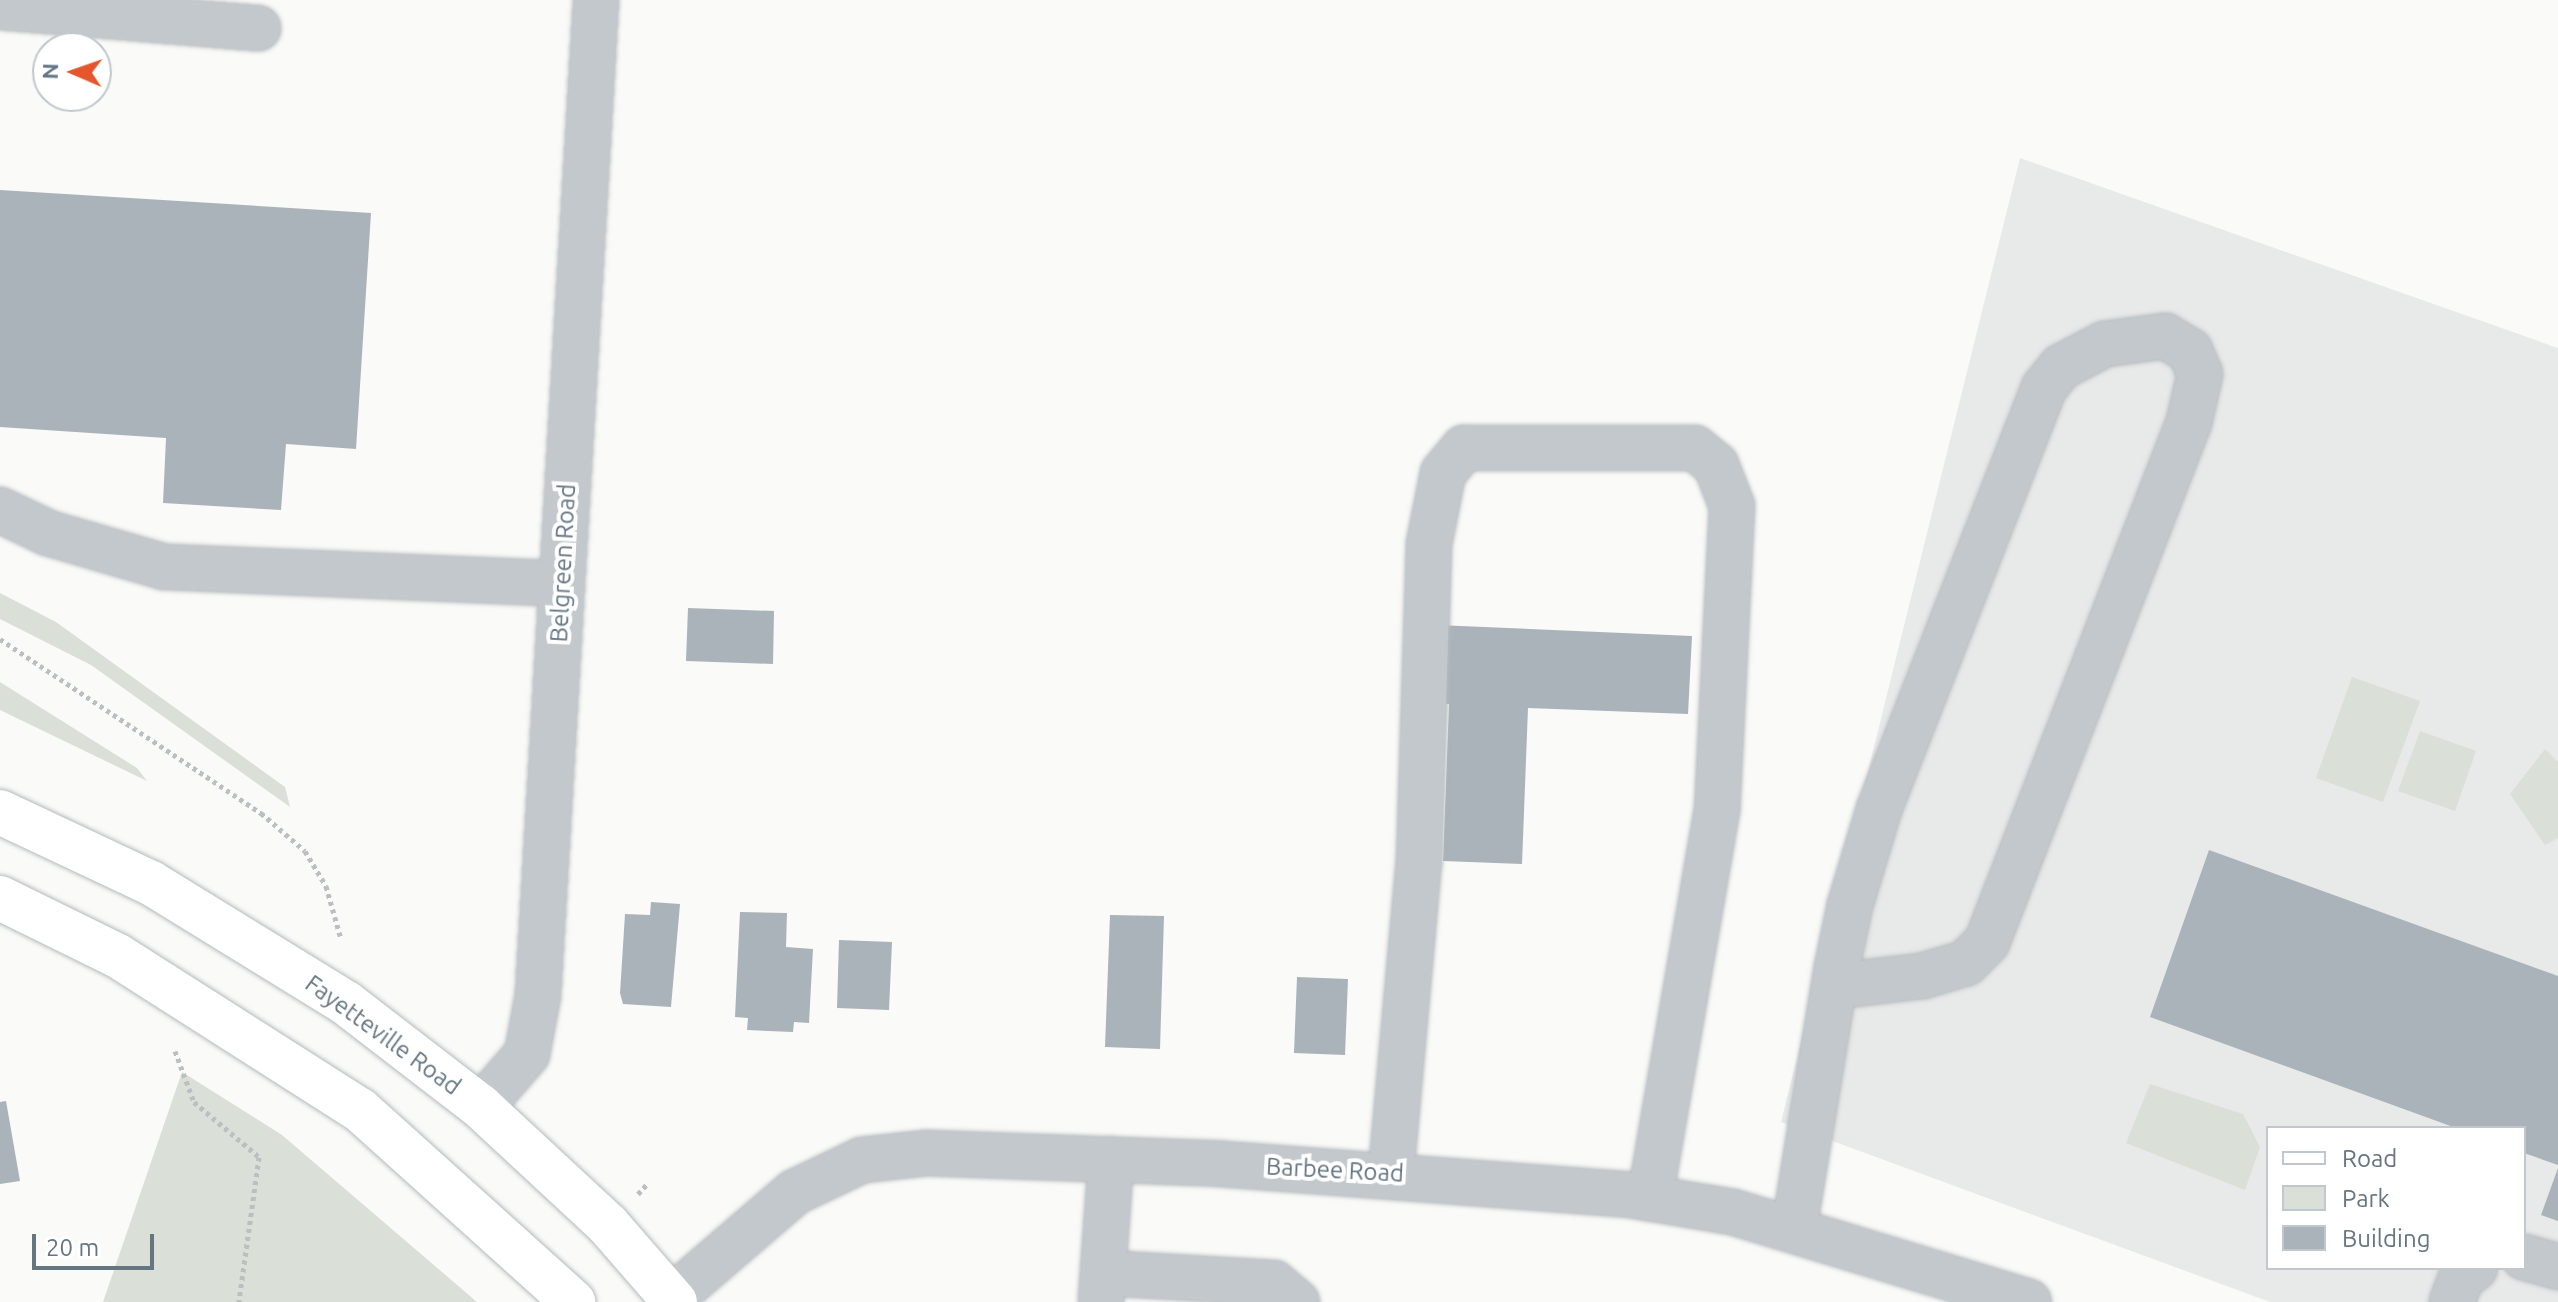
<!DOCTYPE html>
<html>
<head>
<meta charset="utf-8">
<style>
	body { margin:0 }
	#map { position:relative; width:2558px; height:1302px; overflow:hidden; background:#fafaf8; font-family:Ubuntu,sans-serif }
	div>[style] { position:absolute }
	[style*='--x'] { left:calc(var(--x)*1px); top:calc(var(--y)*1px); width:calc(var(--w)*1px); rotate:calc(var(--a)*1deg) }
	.built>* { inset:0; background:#e8e9e9 }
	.green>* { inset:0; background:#dadfd7 }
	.building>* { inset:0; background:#aab3b9 }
	.path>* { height:5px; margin-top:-2.5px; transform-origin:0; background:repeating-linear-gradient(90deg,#bbbfc2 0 4px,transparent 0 8px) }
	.roads { filter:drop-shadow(0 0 2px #b5babe) drop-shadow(0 0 2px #b5babe) }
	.minor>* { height:44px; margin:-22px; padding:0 22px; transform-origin:22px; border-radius:22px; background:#c3c8cc }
	.major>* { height:44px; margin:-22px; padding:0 22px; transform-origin:22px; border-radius:22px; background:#fff }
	span { translate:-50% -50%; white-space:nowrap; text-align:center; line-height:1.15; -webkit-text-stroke:8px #fff; paint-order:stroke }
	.street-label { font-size:24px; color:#657683 }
	.legend { position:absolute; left:2266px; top:1126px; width:260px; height:144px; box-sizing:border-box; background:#fff; border:2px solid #c1c8cd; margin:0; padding:10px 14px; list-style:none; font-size:24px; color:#657683 }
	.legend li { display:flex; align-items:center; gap:16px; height:40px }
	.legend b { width:40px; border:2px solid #c1c8cd }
	.north { position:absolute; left:32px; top:32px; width:80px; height:80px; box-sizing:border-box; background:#fff; border:2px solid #c1c8cd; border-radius:50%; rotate:272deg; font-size:22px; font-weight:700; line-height:32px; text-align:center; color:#657683 }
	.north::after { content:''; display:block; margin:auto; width:28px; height:36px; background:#e4572e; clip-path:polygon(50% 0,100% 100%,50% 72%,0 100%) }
	.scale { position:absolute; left:32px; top:1234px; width:122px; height:36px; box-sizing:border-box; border:4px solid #657683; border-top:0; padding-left:10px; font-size:24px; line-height:28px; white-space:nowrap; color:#657683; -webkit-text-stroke:6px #fff; paint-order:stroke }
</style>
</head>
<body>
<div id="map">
	<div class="built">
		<div style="clip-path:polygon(evenodd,2020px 158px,2558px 348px,2558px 1302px,2270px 1302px,1781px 1122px,2020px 158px,2268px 1128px,2524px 1128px,2524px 1268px,2268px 1268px,2268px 1128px)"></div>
	</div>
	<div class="green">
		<div style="clip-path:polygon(0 593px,56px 622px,285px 787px,290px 807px,91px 665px,0 619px)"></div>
		<div style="clip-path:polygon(2352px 677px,2420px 701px,2383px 802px,2316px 778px)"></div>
		<div style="clip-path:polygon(0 682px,137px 768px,147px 781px,0 710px)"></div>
		<div style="clip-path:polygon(2420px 731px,2476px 751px,2455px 811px,2398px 791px)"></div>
		<div style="clip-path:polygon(2545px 749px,2558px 762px,2558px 838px,2545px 845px,2510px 794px)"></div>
		<div style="clip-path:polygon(182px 1072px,282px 1135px,477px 1302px,103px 1302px)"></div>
		<div style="clip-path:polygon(2150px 1084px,2243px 1114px,2260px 1147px,2245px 1190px,2126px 1143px)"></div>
	</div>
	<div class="building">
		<div style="clip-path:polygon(0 190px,371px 213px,356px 449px,286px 444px,281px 510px,163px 503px,166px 438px,0 427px)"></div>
		<div style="clip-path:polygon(688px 608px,774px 611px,773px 664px,686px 661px)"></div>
		<div style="clip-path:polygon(1437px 625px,1692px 636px,1688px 714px,1528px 708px,1522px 864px,1443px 861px,1449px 704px,1434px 703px)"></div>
		<div style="clip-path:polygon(2209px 850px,2558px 976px,2558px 1165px,2524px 1153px,2524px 1128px,2456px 1128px,2150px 1017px)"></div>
		<div style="clip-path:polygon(651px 902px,680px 904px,671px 1007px,623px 1004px,620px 993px,625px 914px,650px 915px)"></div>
		<div style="clip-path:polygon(740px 912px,787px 913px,786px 947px,813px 949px,809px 1023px,794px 1022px,793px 1032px,747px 1030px,748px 1018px,735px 1017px)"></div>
		<div style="clip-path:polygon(1110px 915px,1164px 916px,1160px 1049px,1105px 1047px)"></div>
		<div style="clip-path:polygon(839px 940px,892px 942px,889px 1010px,837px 1008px)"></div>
		<div style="clip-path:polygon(1297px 977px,1348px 979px,1345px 1055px,1294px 1053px)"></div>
		<div style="clip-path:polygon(6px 1101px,20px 1181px,0 1184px,0 1102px)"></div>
		<div style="clip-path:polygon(2558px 1168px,2558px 1221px,2541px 1215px)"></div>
	</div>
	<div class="path">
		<div style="--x:0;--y:639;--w:314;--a:33.7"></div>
		<div style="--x:261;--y:813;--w:58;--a:40.8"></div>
		<div style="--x:305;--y:851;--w:41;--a:59"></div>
		<div style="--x:326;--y:886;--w:55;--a:74.2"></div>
		<div style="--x:175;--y:1051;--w:54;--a:69.6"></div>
		<div style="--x:194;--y:1102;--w:85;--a:40.2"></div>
		<div style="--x:259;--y:1157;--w:146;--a:97.9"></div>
		<div style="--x:638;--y:1194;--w:15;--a:-48"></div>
	</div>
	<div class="roads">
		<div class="minor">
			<div style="--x:0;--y:7;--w:259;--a:4.7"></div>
			<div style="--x:0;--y:510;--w:53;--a:25.6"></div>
			<div style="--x:48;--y:533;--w:121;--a:16.3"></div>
			<div style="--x:164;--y:567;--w:398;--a:2.4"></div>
			<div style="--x:481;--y:1107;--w:70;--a:-49"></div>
			<div style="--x:527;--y:1054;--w:60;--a:-79.4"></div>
			<div style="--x:538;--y:995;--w:997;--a:-86.66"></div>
			<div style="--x:1391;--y:1174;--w:312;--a:-84.9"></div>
			<div style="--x:1419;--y:863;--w:319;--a:-88.2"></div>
			<div style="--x:1429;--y:544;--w:72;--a:-78.8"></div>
			<div style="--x:1443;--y:473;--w:33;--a:-50"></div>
			<div style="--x:1464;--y:448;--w:231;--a:0"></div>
			<div style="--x:1695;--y:448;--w:27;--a:39"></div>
			<div style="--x:1716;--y:465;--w:44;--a:68.7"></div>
			<div style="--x:1732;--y:506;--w:304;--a:92.8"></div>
			<div style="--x:1717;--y:810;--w:394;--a:99.8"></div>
			<div style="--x:1794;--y:1229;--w:266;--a:-80.7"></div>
			<div style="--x:1837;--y:967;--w:63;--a:-78.2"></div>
			<div style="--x:1850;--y:905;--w:100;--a:-73.2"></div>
			<div style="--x:1879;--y:809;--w:452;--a:-68.6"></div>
			<div style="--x:2044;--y:388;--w:27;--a:-51"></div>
			<div style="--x:2061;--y:367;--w:50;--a:-27.6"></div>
			<div style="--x:2105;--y:344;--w:61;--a:-7.6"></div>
			<div style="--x:2165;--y:336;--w:29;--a:31"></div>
			<div style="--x:2190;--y:351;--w:25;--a:67"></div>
			<div style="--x:2200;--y:374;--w:49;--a:102.9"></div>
			<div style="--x:2189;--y:422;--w:558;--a:111.23"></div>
			<div style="--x:1987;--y:942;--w:30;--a:135"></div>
			<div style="--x:1966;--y:963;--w:46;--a:163.5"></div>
			<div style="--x:1922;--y:976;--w:88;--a:173.4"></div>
			<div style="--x:2524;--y:1257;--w:35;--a:16"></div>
			<div style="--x:1103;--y:1273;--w:171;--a:3.3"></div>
			<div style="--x:1274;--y:1283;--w:30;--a:40"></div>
			<div style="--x:1101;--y:1300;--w:141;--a:-85.9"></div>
			<div style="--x:667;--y:1302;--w:169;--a:-40.7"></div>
			<div style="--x:795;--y:1192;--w:74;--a:-25.5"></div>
			<div style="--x:862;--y:1160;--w:66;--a:-6.1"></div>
			<div style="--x:928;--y:1153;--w:294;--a:2.1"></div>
			<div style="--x:1222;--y:1164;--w:410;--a:4.3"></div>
			<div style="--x:1631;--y:1195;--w:103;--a:9.5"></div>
			<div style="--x:1733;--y:1212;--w:309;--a:16.9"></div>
			<div style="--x:2452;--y:1302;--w:26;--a:-69"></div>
			<div style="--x:2461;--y:1278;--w:17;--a:-36"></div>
		</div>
		<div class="major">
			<div style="--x:0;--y:812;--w:167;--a:25.2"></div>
			<div style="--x:151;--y:883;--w:229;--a:31.6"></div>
			<div style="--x:346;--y:1003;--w:170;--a:37.6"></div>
			<div style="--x:481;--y:1107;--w:173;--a:42.9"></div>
			<div style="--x:608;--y:1225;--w:102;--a:49"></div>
			<div style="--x:0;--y:898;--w:131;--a:26.2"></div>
			<div style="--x:118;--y:956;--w:287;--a:32.5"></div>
			<div style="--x:360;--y:1110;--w:287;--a:42"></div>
		</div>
	</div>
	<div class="street-label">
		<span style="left:563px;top:563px;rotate:-87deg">Belgreen Road</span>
		<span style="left:383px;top:1035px;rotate:36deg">Fayetteville Road</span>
		<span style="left:1335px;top:1170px;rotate:3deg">Barbee Road</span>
	</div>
	<ul class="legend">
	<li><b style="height:10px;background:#fff"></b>Road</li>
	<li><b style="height:22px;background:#dadfd7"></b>Park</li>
	<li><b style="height:22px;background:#aab3b9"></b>Building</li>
	</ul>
	<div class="north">N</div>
	<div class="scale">20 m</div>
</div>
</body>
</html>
